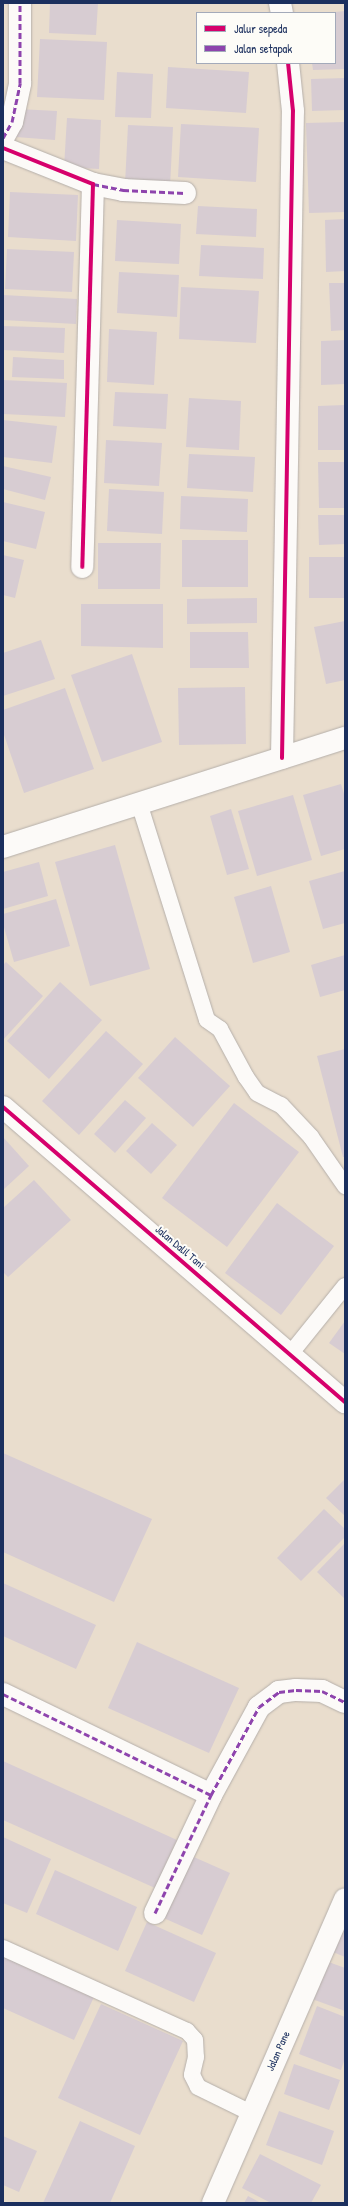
<!DOCTYPE html>
<html>
<head>
<meta charset="utf-8">
<style>
	body { margin:0 }
	#map { position:relative; width:348px; height:2206px; overflow:hidden; background:#e9ddcd; font-family:"Patrick Hand",sans-serif }
	div>[style] { position:absolute }
	[style*='--x'] { left:calc(var(--x)*1px); top:calc(var(--y)*1px); width:calc(var(--w)*1px); rotate:calc(var(--a)*1deg) }
	.building>* { inset:0; background:#d7ccd2 }
	.roads { filter:drop-shadow(0 0 1px #b5afaa) drop-shadow(0 0 1px #b5afaa) }
	.lane>* { height:16px; margin:-8px; padding:0 8px; transform-origin:8px; border-radius:8px; background:#fcfaf8 }
	.street>* { height:22px; margin:-11px; padding:0 11px; transform-origin:11px; border-radius:11px; background:#fcfaf8 }
	.secondary>* { height:22px; margin:-11px; padding:0 11px; transform-origin:11px; border-radius:11px; background:#fcfaf8 }
	.quiet>* { height:3px; margin-top:-1.5px; transform-origin:0; background:repeating-linear-gradient(90deg,#8e44ad 0 6px,transparent 0 9px) }
	.cycleway>* { height:4px; margin:-2px; padding:0 2px; transform-origin:2px; border-radius:2px; background:#d6006c }
	span { translate:-50% -50%; white-space:nowrap; text-align:center; line-height:1.15; -webkit-text-stroke:4px #fdfcf7; paint-order:stroke }
	.street-label { font-size:11px; color:#1b2f5e }
	.frame { position:absolute; inset:0; border:4px solid #1b2f5e; pointer-events:none }
	.legend { position:absolute; left:196px; top:12px; width:140px; height:52px; box-sizing:border-box; background:#fdfcf7; border:1px solid #a3aaba; margin:0; padding:5px 7px; list-style:none; font-size:12px; color:#1b2f5e }
	.legend li { display:flex; align-items:center; gap:8px; height:20px }
	.legend b { width:20px; border:1px solid #a3aaba }
</style>
</head>
<body>
<div id="map">
	<div class="building">
		<div style="clip-path:polygon(50px 3px,98px 3px,96px 35px,49px 33px)"></div>
		<div style="clip-path:polygon(345px 11px,345px 69px,313px 70px,312px 63px,335px 63px,335px 12px)"></div>
		<div style="clip-path:polygon(40px 39px,107px 42px,104px 100px,37px 97px)"></div>
		<div style="clip-path:polygon(168px 67px,249px 72px,246px 113px,166px 108px)"></div>
		<div style="clip-path:polygon(117px 72px,153px 74px,151px 118px,115px 117px)"></div>
		<div style="clip-path:polygon(345px 78px,345px 110px,312px 111px,311px 79px)"></div>
		<div style="clip-path:polygon(18px 109px,57px 111px,55px 140px,16px 137px)"></div>
		<div style="clip-path:polygon(67px 118px,101px 120px,99px 169px,64px 167px)"></div>
		<div style="clip-path:polygon(345px 122px,345px 212px,309px 213px,306px 123px)"></div>
		<div style="clip-path:polygon(181px 124px,259px 128px,256px 182px,178px 177px)"></div>
		<div style="clip-path:polygon(128px 125px,173px 127px,170px 187px,125px 184px)"></div>
		<div style="clip-path:polygon(10px 192px,78px 195px,76px 241px,8px 237px)"></div>
		<div style="clip-path:polygon(198px 206px,257px 209px,256px 237px,196px 234px)"></div>
		<div style="clip-path:polygon(345px 219px,345px 271px,326px 272px,325px 220px)"></div>
		<div style="clip-path:polygon(117px 220px,181px 224px,179px 264px,115px 261px)"></div>
		<div style="clip-path:polygon(201px 245px,264px 248px,263px 279px,199px 276px)"></div>
		<div style="clip-path:polygon(7px 249px,74px 252px,72px 292px,5px 289px)"></div>
		<div style="clip-path:polygon(119px 272px,179px 275px,177px 317px,117px 313px)"></div>
		<div style="clip-path:polygon(329px 283px,345px 283px,345px 330px,331px 331px)"></div>
		<div style="clip-path:polygon(181px 287px,259px 291px,256px 343px,179px 339px)"></div>
		<div style="clip-path:polygon(3px 295px,77px 299px,76px 324px,3px 320px)"></div>
		<div style="clip-path:polygon(3px 326px,65px 328px,64px 353px,3px 350px)"></div>
		<div style="clip-path:polygon(109px 329px,157px 332px,154px 385px,107px 382px)"></div>
		<div style="clip-path:polygon(345px 340px,345px 384px,321px 385px,321px 341px)"></div>
		<div style="clip-path:polygon(13px 357px,64px 360px,64px 379px,12px 377px)"></div>
		<div style="clip-path:polygon(3px 380px,67px 383px,65px 417px,3px 414px)"></div>
		<div style="clip-path:polygon(115px 392px,168px 394px,166px 429px,113px 426px)"></div>
		<div style="clip-path:polygon(189px 398px,241px 401px,239px 450px,186px 447px)"></div>
		<div style="clip-path:polygon(345px 405px,345px 450px,318px 450px,318px 406px)"></div>
		<div style="clip-path:polygon(3px 420px,57px 426px,52px 463px,3px 457px)"></div>
		<div style="clip-path:polygon(106px 440px,162px 443px,159px 486px,104px 483px)"></div>
		<div style="clip-path:polygon(189px 454px,255px 457px,253px 492px,187px 488px)"></div>
		<div style="clip-path:polygon(318px 462px,345px 462px,345px 508px,319px 508px)"></div>
		<div style="clip-path:polygon(3px 466px,51px 477px,45px 500px,3px 489px)"></div>
		<div style="clip-path:polygon(109px 489px,164px 492px,162px 534px,107px 531px)"></div>
		<div style="clip-path:polygon(181px 496px,248px 499px,247px 532px,180px 529px)"></div>
		<div style="clip-path:polygon(3px 502px,45px 512px,36px 549px,3px 541px)"></div>
		<div style="clip-path:polygon(318px 515px,345px 515px,345px 544px,319px 545px)"></div>
		<div style="clip-path:polygon(182px 540px,248px 540px,248px 587px,182px 587px)"></div>
		<div style="clip-path:polygon(98px 543px,161px 543px,160px 589px,98px 589px)"></div>
		<div style="clip-path:polygon(3px 555px,24px 560px,15px 598px,3px 595px)"></div>
		<div style="clip-path:polygon(309px 557px,345px 557px,345px 598px,309px 598px)"></div>
		<div style="clip-path:polygon(257px 598px,257px 623px,187px 624px,187px 599px)"></div>
		<div style="clip-path:polygon(81px 604px,163px 604px,163px 648px,81px 646px)"></div>
		<div style="clip-path:polygon(345px 621px,345px 680px,326px 684px,314px 627px)"></div>
		<div style="clip-path:polygon(190px 632px,248px 632px,249px 668px,190px 668px)"></div>
		<div style="clip-path:polygon(41px 640px,55px 679px,3px 696px,3px 653px)"></div>
		<div style="clip-path:polygon(132px 654px,162px 742px,102px 762px,71px 675px)"></div>
		<div style="clip-path:polygon(245px 687px,246px 744px,179px 745px,178px 688px)"></div>
		<div style="clip-path:polygon(65px 688px,94px 769px,24px 793px,3px 732px,3px 710px)"></div>
		<div style="clip-path:polygon(341px 784px,345px 797px,345px 849px,321px 856px,303px 795px)"></div>
		<div style="clip-path:polygon(293px 795px,312px 860px,257px 876px,238px 811px)"></div>
		<div style="clip-path:polygon(231px 809px,249px 869px,227px 875px,210px 816px)"></div>
		<div style="clip-path:polygon(115px 845px,150px 969px,90px 986px,55px 862px)"></div>
		<div style="clip-path:polygon(39px 862px,48px 896px,3px 909px,3px 872px)"></div>
		<div style="clip-path:polygon(345px 871px,345px 923px,323px 929px,309px 881px)"></div>
		<div style="clip-path:polygon(271px 886px,290px 952px,253px 963px,234px 897px)"></div>
		<div style="clip-path:polygon(56px 899px,70px 946px,14px 962px,3px 924px,3px 914px)"></div>
		<div style="clip-path:polygon(345px 955px,345px 990px,320px 997px,311px 965px)"></div>
		<div style="clip-path:polygon(6px 962px,43px 996px,3px 1040px,3px 965px)"></div>
		<div style="clip-path:polygon(60px 982px,102px 1020px,49px 1079px,7px 1041px)"></div>
		<div style="clip-path:polygon(106px 1031px,143px 1064px,79px 1135px,42px 1101px)"></div>
		<div style="clip-path:polygon(175px 1037px,230px 1086px,193px 1127px,138px 1078px)"></div>
		<div style="clip-path:polygon(345px 1049px,345px 1157px,343px 1157px,317px 1056px)"></div>
		<div style="clip-path:polygon(125px 1100px,146px 1118px,115px 1153px,94px 1134px)"></div>
		<div style="clip-path:polygon(234px 1103px,299px 1152px,227px 1247px,162px 1198px)"></div>
		<div style="clip-path:polygon(152px 1123px,177px 1145px,151px 1174px,126px 1151px)"></div>
		<div style="clip-path:polygon(3px 1137px,29px 1166px,3px 1190px)"></div>
		<div style="clip-path:polygon(34px 1180px,71px 1220px,8px 1277px,3px 1272px,3px 1208px)"></div>
		<div style="clip-path:polygon(277px 1203px,334px 1246px,281px 1315px,225px 1273px)"></div>
		<div style="clip-path:polygon(345px 1321px,345px 1354px,329px 1343px)"></div>
		<div style="clip-path:polygon(3px 1453px,152px 1519px,114px 1602px,3px 1552px)"></div>
		<div style="clip-path:polygon(345px 1479px,345px 1516px,326px 1498px)"></div>
		<div style="clip-path:polygon(324px 1509px,345px 1529px,345px 1537px,301px 1581px,277px 1558px)"></div>
		<div style="clip-path:polygon(345px 1543px,345px 1599px,317px 1572px)"></div>
		<div style="clip-path:polygon(3px 1583px,96px 1625px,76px 1669px,3px 1636px)"></div>
		<div style="clip-path:polygon(137px 1642px,239px 1688px,209px 1753px,108px 1708px)"></div>
		<div style="clip-path:polygon(3px 1761px,177px 1840px,155px 1888px,3px 1820px)"></div>
		<div style="clip-path:polygon(3px 1837px,51px 1859px,27px 1913px,3px 1903px)"></div>
		<div style="clip-path:polygon(187px 1854px,230px 1873px,202px 1935px,159px 1916px)"></div>
		<div style="clip-path:polygon(55px 1870px,137px 1907px,118px 1951px,36px 1914px)"></div>
		<div style="clip-path:polygon(147px 1922px,216px 1953px,194px 2002px,125px 1971px)"></div>
		<div style="clip-path:polygon(345px 1928px,345px 1957px,333px 1952px)"></div>
		<div style="clip-path:polygon(3px 1956px,94px 1997px,74px 2040px,3px 2008px)"></div>
		<div style="clip-path:polygon(326px 1961px,345px 1968px,345px 2011px,312px 1999px)"></div>
		<div style="clip-path:polygon(101px 2004px,183px 2041px,140px 2135px,58px 2098px)"></div>
		<div style="clip-path:polygon(317px 2006px,345px 2017px,345px 2058px,341px 2070px,299px 2054px)"></div>
		<div style="clip-path:polygon(294px 2064px,340px 2080px,329px 2110px,284px 2094px)"></div>
		<div style="clip-path:polygon(279px 2111px,334px 2131px,322px 2165px,266px 2145px)"></div>
		<div style="clip-path:polygon(80px 2121px,135px 2146px,110px 2203px,43px 2203px)"></div>
		<div style="clip-path:polygon(3px 2136px,37px 2151px,19px 2192px,3px 2185px)"></div>
		<div style="clip-path:polygon(260px 2154px,321px 2185px,311px 2203px,271px 2203px,242px 2188px)"></div>
		<div style="clip-path:polygon(248px 2196px,261px 2203px,244px 2203px)"></div>
	</div>
	<div class="roads">
		<div class="lane">
			<div style="--x:139;--y:803;--w:227;--a:72.6"></div>
			<div style="--x:207;--y:1020;--w:16;--a:35"></div>
			<div style="--x:220;--y:1029;--w:55;--a:61.6"></div>
			<div style="--x:246;--y:1077;--w:19;--a:55"></div>
			<div style="--x:257;--y:1093;--w:27;--a:27"></div>
			<div style="--x:281;--y:1105;--w:44;--a:46.8"></div>
			<div style="--x:311;--y:1137;--w:60;--a:55.2"></div>
			<div style="--x:291;--y:1353;--w:86;--a:-51.1"></div>
			<div style="--x:3;--y:1948;--w:202;--a:24.3"></div>
			<div style="--x:187;--y:2031;--w:12;--a:48"></div>
			<div style="--x:195;--y:2040;--w:17;--a:87"></div>
			<div style="--x:196;--y:2057;--w:18;--a:103"></div>
			<div style="--x:192;--y:2075;--w:13;--a:63"></div>
			<div style="--x:198;--y:2087;--w:59;--a:26.1"></div>
		</div>
		<div class="street">
			<div style="--x:280;--y:3;--w:10;--a:79"></div>
			<div style="--x:3;--y:138;--w:18;--a:-61"></div>
			<div style="--x:12;--y:122;--w:40;--a:-78"></div>
			<div style="--x:20;--y:83;--w:80;--a:-90"></div>
			<div style="--x:3;--y:148;--w:97;--a:21.8"></div>
			<div style="--x:93;--y:184;--w:383;--a:91.6"></div>
			<div style="--x:93;--y:184;--w:31;--a:11"></div>
			<div style="--x:123;--y:190;--w:62;--a:2.8"></div>
			<div style="--x:282;--y:758;--w:647;--a:-89.03"></div>
			<div style="--x:293;--y:111;--w:48;--a:-95.9"></div>
			<div style="--x:3;--y:847;--w:359;--a:-17.7"></div>
			<div style="--x:3;--y:1694;--w:231;--a:25.9"></div>
			<div style="--x:155;--y:1913;--w:131;--a:-64.6"></div>
			<div style="--x:211;--y:1795;--w:100;--a:-61.4"></div>
			<div style="--x:259;--y:1707;--w:25;--a:-37"></div>
			<div style="--x:279;--y:1692;--w:17;--a:-7"></div>
			<div style="--x:296;--y:1690;--w:26;--a:2"></div>
			<div style="--x:322;--y:1691;--w:25;--a:26"></div>
		</div>
		<div class="secondary">
			<div style="--x:3;--y:1107;--w:452;--a:40.8"></div>
			<div style="--x:213;--y:2203;--w:331;--a:-66.5"></div>
		</div>
	</div>
	<div class="quiet">
		<div style="--x:3;--y:138;--w:18;--a:-61"></div>
		<div style="--x:12;--y:122;--w:40;--a:-78"></div>
		<div style="--x:20;--y:83;--w:80;--a:-90"></div>
		<div style="--x:93;--y:184;--w:31;--a:11"></div>
		<div style="--x:123;--y:190;--w:62;--a:2.8"></div>
		<div style="--x:3;--y:1694;--w:231;--a:25.9"></div>
		<div style="--x:155;--y:1913;--w:131;--a:-64.6"></div>
		<div style="--x:211;--y:1795;--w:100;--a:-61.4"></div>
		<div style="--x:259;--y:1707;--w:25;--a:-37"></div>
		<div style="--x:279;--y:1692;--w:17;--a:-7"></div>
		<div style="--x:296;--y:1690;--w:26;--a:2"></div>
		<div style="--x:322;--y:1691;--w:25;--a:26"></div>
	</div>
	<div class="cycleway">
		<div style="--x:3;--y:148;--w:97;--a:21.8"></div>
		<div style="--x:93;--y:184;--w:383;--a:91.6"></div>
		<div style="--x:282;--y:758;--w:647;--a:-89.03"></div>
		<div style="--x:293;--y:111;--w:48;--a:-95.9"></div>
		<div style="--x:3;--y:1107;--w:452;--a:40.8"></div>
	</div>
	<div class="street-label">
		<span style="left:180px;top:1247px;rotate:40deg">Jalan Dalil Tani</span>
		<span style="left:278px;top:2051px;rotate:-66deg">Jalan Pane</span>
	</div>
	<div class="frame"></div>
	<ul class="legend">
	<li><b style="height:5px;background:#d6006c"></b>Jalur sepeda</li>
	<li><b style="height:5px;background:#8e44ad"></b>Jalan setapak</li>
	</ul>
</div>
</body>
</html>
